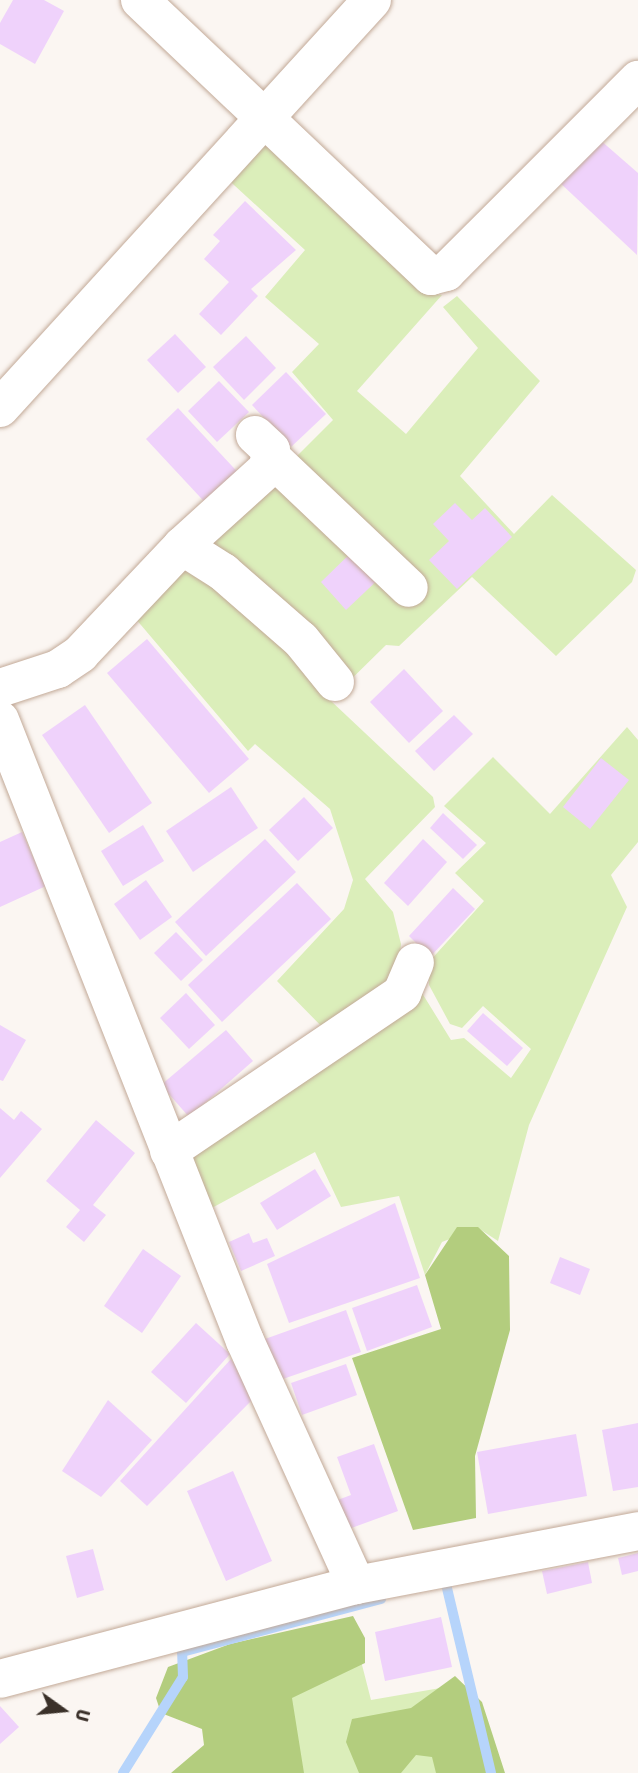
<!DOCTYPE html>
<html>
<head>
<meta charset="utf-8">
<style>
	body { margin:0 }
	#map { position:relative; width:638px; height:1773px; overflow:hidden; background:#fbf6f2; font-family:"Asap Condensed",sans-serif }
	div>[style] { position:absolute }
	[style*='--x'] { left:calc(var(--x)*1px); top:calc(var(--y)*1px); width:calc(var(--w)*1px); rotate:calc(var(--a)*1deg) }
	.green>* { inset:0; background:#dbeeba }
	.forest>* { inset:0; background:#b3cd7e }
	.stream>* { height:10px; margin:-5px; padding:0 5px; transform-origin:5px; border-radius:5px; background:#b6d4fb }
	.building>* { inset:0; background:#efd2fb }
	.roads { filter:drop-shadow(0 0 2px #c2a997) drop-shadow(0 0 2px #c2a997) }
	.minor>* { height:38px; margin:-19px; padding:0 19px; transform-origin:19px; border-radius:19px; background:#fff }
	span { translate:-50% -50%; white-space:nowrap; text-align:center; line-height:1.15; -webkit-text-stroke:6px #fbf6f2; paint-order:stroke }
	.north { position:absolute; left:28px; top:1675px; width:70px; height:70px; -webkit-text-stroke:5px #fbf6f2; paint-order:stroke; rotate:105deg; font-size:19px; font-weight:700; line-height:28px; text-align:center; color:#3a3029 }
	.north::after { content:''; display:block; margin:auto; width:24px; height:32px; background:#3a3029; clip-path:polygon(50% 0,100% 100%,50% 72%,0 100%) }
</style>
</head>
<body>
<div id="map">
	<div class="green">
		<div style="clip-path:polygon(255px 145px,272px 145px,429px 293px,442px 295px,357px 391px,406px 434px,478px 348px,443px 307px,457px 296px,540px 381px,460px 476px,514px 534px,552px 495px,636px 570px,632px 582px,556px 656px,472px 577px,399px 646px,386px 645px,330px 700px,433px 797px,435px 807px,365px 879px,393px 912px,401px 944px,397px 983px,328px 1033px,277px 981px,344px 909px,353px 880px,330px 809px,255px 744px,248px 751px,135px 618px,333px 420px,292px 372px,319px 344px,265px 297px,305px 250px,222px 174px)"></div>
		<div style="clip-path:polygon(627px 727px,638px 740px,638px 842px,611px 875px,627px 907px,529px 1125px,498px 1241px,478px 1228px,442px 1242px,425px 1275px,399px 1196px,341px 1207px,315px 1152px,210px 1209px,183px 1155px,422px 993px,451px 1040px,464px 1038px,511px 1078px,531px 1049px,483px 1006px,462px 1028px,450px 1024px,429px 985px,428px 963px,484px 901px,455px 873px,486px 843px,444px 806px,493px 757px,550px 814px)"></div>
		<div style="clip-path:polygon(351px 1622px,371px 1700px,452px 1686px,475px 1773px,246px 1773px,228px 1685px)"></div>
	</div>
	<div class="forest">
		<div style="clip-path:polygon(457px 1227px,478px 1227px,509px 1256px,510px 1330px,475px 1456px,476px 1518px,413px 1530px,352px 1358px,441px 1329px,425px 1275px)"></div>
		<div style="clip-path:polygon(353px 1616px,365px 1638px,365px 1663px,292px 1698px,304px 1773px,171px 1773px,204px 1745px,202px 1729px,161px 1713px,156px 1698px,168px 1667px,230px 1644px)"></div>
		<div style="clip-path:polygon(455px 1676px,482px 1702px,505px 1773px,436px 1773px,432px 1757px,416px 1755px,401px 1773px,359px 1773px,346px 1742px,352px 1719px,411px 1708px)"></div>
	</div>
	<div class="stream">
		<div style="--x:446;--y:1584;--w:194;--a:76.6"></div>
		<div style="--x:123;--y:1773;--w:113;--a:-58"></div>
		<div style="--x:183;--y:1677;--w:25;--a:-92"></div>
		<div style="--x:182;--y:1652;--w:206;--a:-14.9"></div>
	</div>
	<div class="building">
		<div style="clip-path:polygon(13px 0,44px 0,64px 11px,35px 64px,0 44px,0 23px)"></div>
		<div style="clip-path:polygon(599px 139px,638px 173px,637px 255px,558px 181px)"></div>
		<div style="clip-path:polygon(245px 201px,296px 250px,251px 289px,258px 296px,221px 335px,199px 314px,229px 282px,204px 259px,220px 241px,213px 235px)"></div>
		<div style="clip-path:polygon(175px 334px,206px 367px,178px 393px,147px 360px)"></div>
		<div style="clip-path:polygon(246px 336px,276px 368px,244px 400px,213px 367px)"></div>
		<div style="clip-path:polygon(286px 372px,326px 414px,291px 447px,252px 405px)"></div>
		<div style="clip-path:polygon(219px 381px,249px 412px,217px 442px,188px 411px)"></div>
		<div style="clip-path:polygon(178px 408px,245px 480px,213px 511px,146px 439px)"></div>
		<div style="clip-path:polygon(455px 503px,472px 520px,485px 508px,512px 537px,457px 589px,429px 560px,449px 541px,433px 524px)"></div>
		<div style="clip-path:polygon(359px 545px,385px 573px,346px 610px,321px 582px)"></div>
		<div style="clip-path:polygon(147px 639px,249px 759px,209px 793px,107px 673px)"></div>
		<div style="clip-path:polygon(404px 669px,443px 711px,409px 743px,370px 702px)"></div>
		<div style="clip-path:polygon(85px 705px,152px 803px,109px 833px,42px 735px)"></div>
		<div style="clip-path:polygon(454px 715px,473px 734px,434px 771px,415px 751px)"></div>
		<div style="clip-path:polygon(601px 758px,629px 780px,590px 829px,563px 807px)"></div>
		<div style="clip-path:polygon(231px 787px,258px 828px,193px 872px,166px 831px)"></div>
		<div style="clip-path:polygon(304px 797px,333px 828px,298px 861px,269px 830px)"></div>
		<div style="clip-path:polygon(443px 813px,477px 845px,463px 859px,430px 828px)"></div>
		<div style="clip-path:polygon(143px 825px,164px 861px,123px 886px,101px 851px)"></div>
		<div style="clip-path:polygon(22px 832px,46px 886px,0 907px,0 842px)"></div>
		<div style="clip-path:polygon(265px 839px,296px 872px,206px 956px,175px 922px)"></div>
		<div style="clip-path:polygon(423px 839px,447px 862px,408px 906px,384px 883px)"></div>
		<div style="clip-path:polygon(146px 880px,172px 917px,140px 940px,114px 904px)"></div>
		<div style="clip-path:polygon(297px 883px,331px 919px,222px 1022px,188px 985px)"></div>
		<div style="clip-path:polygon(453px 888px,475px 909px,430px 957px,409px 936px)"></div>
		<div style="clip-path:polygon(176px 932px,203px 960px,181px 981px,154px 953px)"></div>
		<div style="clip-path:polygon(186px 993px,215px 1025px,189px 1049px,160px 1018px)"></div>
		<div style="clip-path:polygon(483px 1013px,523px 1048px,507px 1066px,467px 1031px)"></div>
		<div style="clip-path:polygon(0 1025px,26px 1040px,3px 1081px,0 1080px)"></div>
		<div style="clip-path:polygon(226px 1030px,253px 1061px,189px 1117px,161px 1085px)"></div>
		<div style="clip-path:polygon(0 1108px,14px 1120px,21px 1111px,42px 1129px,0 1178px)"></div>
		<div style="clip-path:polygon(96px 1120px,135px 1153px,93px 1205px,106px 1215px,84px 1242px,66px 1227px,80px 1210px,46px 1181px)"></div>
		<div style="clip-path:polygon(315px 1169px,331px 1196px,277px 1230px,260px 1203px)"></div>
		<div style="clip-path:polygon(395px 1203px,420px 1278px,289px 1323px,267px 1264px)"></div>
		<div style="clip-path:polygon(249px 1233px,253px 1243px,267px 1238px,275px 1256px,241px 1271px,229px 1242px)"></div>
		<div style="clip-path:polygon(143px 1249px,181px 1276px,142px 1333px,104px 1306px)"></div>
		<div style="clip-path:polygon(560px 1257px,590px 1269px,580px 1295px,550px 1283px)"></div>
		<div style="clip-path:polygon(417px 1285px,432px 1327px,367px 1351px,352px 1308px)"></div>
		<div style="clip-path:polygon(346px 1310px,361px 1352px,280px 1380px,265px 1339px)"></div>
		<div style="clip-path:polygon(196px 1323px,230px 1354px,186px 1403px,151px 1372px)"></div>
		<div style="clip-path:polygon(231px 1359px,256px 1396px,147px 1506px,120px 1481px)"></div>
		<div style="clip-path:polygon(346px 1364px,357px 1395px,302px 1415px,291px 1383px)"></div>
		<div style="clip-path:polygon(108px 1400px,152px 1440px,101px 1497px,62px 1471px)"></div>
		<div style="clip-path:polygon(638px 1423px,638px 1487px,613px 1491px,602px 1430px)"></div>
		<div style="clip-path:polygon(576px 1434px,587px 1496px,488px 1514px,477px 1452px)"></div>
		<div style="clip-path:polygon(374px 1444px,398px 1511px,346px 1530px,335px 1501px,351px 1495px,337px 1457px)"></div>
		<div style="clip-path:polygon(233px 1471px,272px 1561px,226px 1581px,187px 1491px)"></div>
		<div style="clip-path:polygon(93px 1549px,104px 1590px,77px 1598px,66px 1556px)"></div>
		<div style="clip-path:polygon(638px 1553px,638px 1571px,622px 1575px,618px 1558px)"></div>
		<div style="clip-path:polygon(588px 1562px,592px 1583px,547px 1594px,542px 1571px)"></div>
		<div style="clip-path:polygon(441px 1617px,452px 1667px,385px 1681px,375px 1632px)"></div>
		<div style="clip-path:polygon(0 1706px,19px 1727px,0 1744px)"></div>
	</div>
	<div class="roads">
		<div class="minor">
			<div style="--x:140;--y:0;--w:401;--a:43.5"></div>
			<div style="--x:431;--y:276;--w:16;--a:-15"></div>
			<div style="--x:446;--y:272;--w:272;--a:-45"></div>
			<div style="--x:0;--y:408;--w:552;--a:-47.64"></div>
			<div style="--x:273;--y:459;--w:187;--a:43.5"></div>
			<div style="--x:182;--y:546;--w:49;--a:32.4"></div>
			<div style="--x:223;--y:572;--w:103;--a:41.1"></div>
			<div style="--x:301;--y:640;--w:54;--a:51"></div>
			<div style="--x:0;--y:688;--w:61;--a:-18.1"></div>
			<div style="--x:58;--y:669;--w:27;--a:-34"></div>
			<div style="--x:80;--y:654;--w:149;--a:-46.6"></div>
			<div style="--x:182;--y:546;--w:116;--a:-42.2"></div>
			<div style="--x:268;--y:468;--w:18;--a:-81"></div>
			<div style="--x:271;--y:450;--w:22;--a:-137"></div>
			<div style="--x:0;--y:720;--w:668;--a:68.47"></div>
			<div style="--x:245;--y:1341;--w:268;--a:65.5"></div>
			<div style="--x:169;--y:1151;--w:282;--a:-34.1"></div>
			<div style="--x:402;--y:993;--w:33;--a:-67"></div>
			<div style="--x:0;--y:1679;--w:368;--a:-14.8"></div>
			<div style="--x:356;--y:1585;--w:287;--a:-10.8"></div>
		</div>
	</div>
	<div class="north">U</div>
</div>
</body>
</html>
